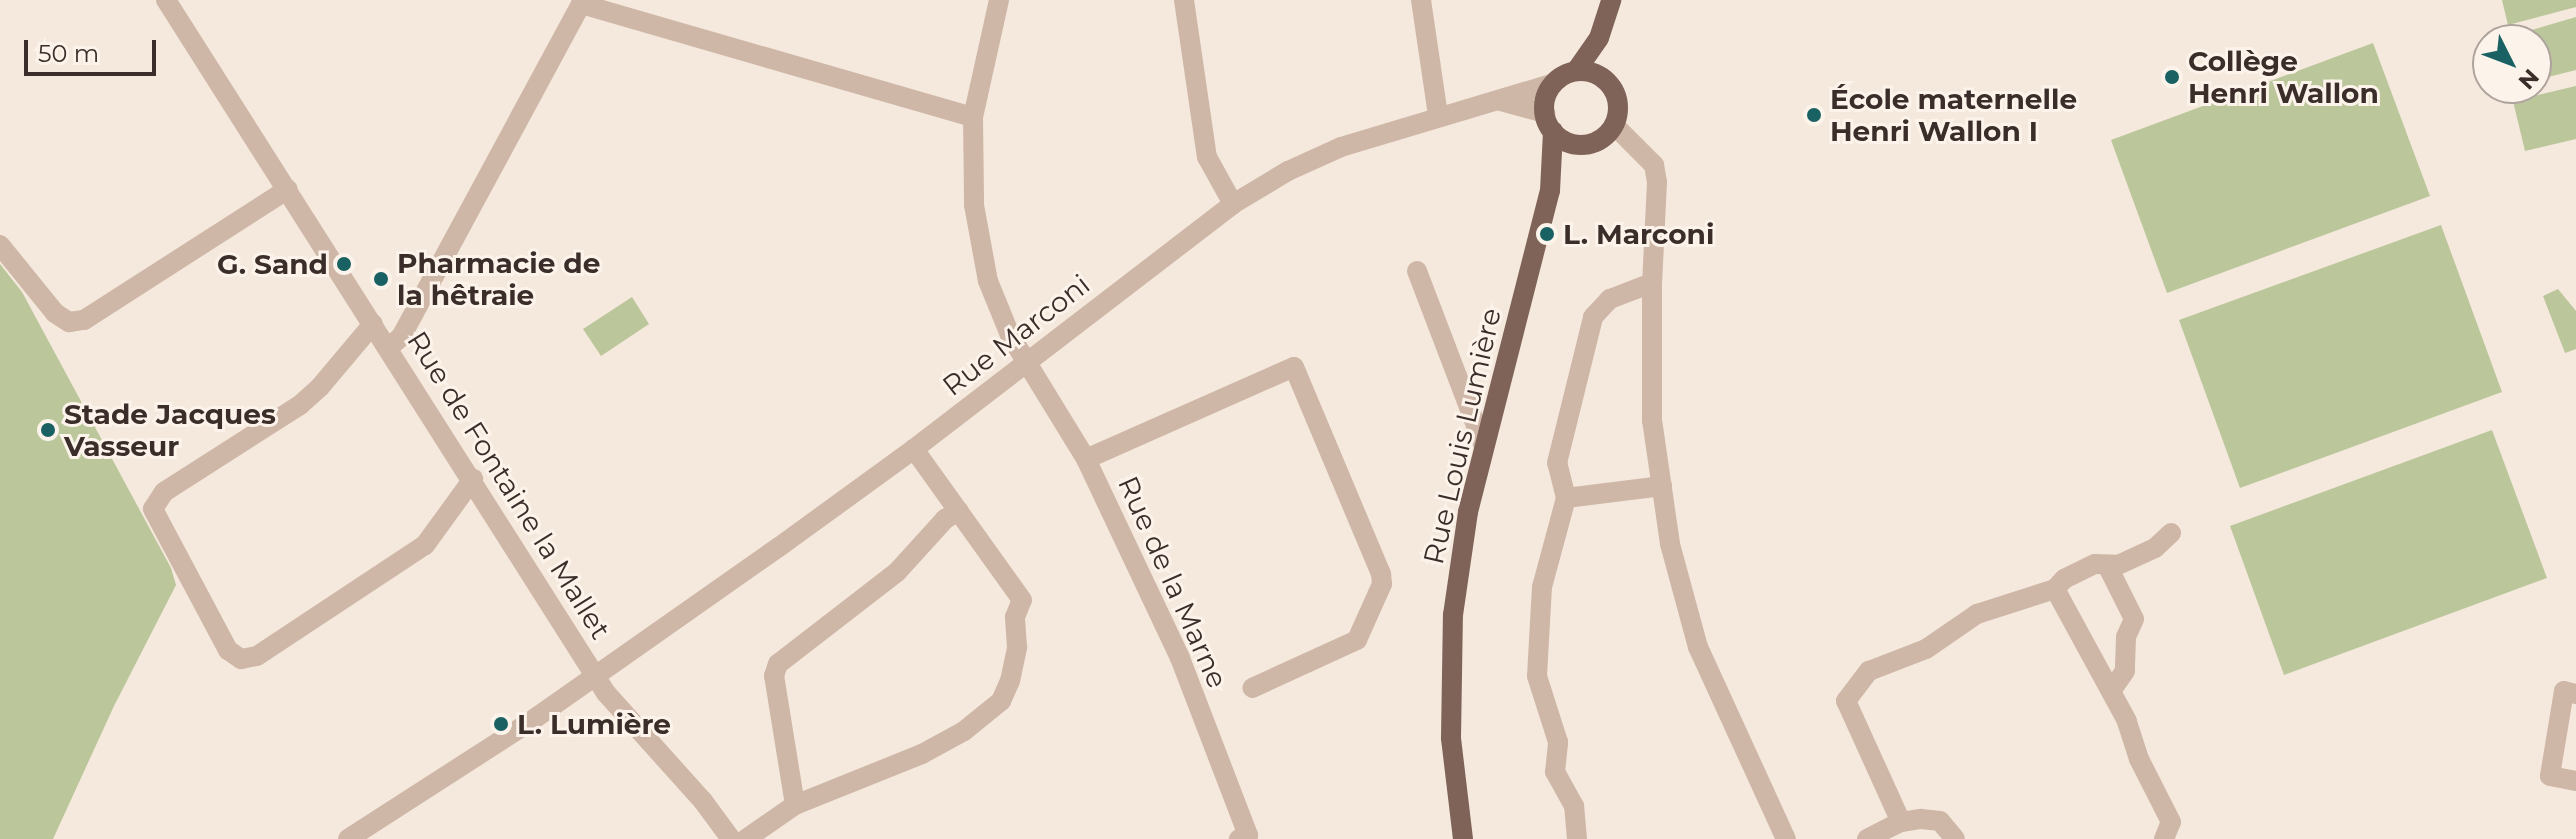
<!DOCTYPE html>
<html>
<head>
<meta charset="utf-8">
<style>
	body { margin:0 }
	#map { position:relative; width:2576px; height:839px; overflow:hidden; background:#f5e9dd; font-family:Montserrat,sans-serif }
	div>[style] { position:absolute }
	[style*='--x'] { left:calc(var(--x)*1px); top:calc(var(--y)*1px); width:calc(var(--w)*1px); rotate:calc(var(--a)*1deg) }
	.green>* { inset:0; background:#bbc69b }
	.minor>* { height:20px; margin:-10px; padding:0 10px; transform-origin:10px; border-radius:10px; background:#cfb7a8 }
	.major>* { height:20px; margin:-10px; padding:0 10px; transform-origin:10px; border-radius:10px; background:#7f6358 }
	.major>.ring { margin:-10px; padding:0; box-sizing:content-box; background:none; border:20px solid #7f6358; border-radius:50% }
	.dots>* { width:22px; height:22px; translate:-50% -50%; box-sizing:border-box; border:4px solid #fcf3eb; border-radius:50% }
	span { translate:-50% -50%; white-space:nowrap; text-align:center; line-height:1.15; -webkit-text-stroke:6px #fcf3eb; paint-order:stroke }
	.poi-label { font-size:28px; color:#3b2d29; font-weight:700 }
	.left { translate:0 -50%; text-align:left }
	.right { translate:-100% -50%; text-align:right }
	.street-label { font-size:28px; color:#3b2d29 }
	.north { position:absolute; left:2472px; top:24px; width:80px; height:80px; box-sizing:border-box; background:#fcf3eb; border:2px solid #afa49d; border-radius:50%; rotate:132deg; font-size:22px; font-weight:700; line-height:32px; text-align:center; color:#3b2d29 }
	.north::after { content:''; display:block; margin:auto; width:28px; height:36px; background:#196162; clip-path:polygon(50% 0,100% 100%,50% 72%,0 100%) }
	.scale { position:absolute; left:24px; top:40px; width:132px; height:36px; box-sizing:border-box; border:4px solid #3b2d29; border-top:0; padding-left:10px; font-size:24px; line-height:28px; white-space:nowrap; color:#3b2d29; -webkit-text-stroke:6px #fcf3eb; paint-order:stroke }
</style>
</head>
<body>
<div id="map">
	<div class="green">
		<div style="clip-path:polygon(2502px 0,2576px 0,2576px 7px,2508px 25px)"></div>
		<div style="clip-path:polygon(2576px 17px,2576px 70px,2536px 80px,2536px 40px,2498px 40px)"></div>
		<div style="clip-path:polygon(2373px 43px,2430px 196px,2167px 293px,2111px 140px)"></div>
		<div style="clip-path:polygon(2576px 86px,2576px 139px,2525px 151px,2513px 101px)"></div>
		<div style="clip-path:polygon(2441px 225px,2502px 392px,2240px 488px,2179px 320px)"></div>
		<div style="clip-path:polygon(0 264px,22px 292px,171px 568px,176px 585px,114px 706px,53px 839px,0 839px)"></div>
		<div style="clip-path:polygon(2558px 289px,2576px 311px,2576px 349px,2565px 353px,2543px 296px)"></div>
		<div style="clip-path:polygon(632px 297px,649px 324px,601px 356px,583px 329px)"></div>
		<div style="clip-path:polygon(2492px 430px,2547px 578px,2284px 675px,2230px 526px)"></div>
	</div>
	<div class="minor">
		<div style="--x:166;--y:0;--w:821;--a:57.59"></div>
		<div style="--x:606;--y:693;--w:145;--a:48.1"></div>
		<div style="--x:703;--y:801;--w:47;--a:53.6"></div>
		<div style="--x:999;--y:0;--w:120;--a:102.5"></div>
		<div style="--x:973;--y:117;--w:88;--a:89.3"></div>
		<div style="--x:974;--y:205;--w:77;--a:79.6"></div>
		<div style="--x:988;--y:281;--w:58;--a:67.8"></div>
		<div style="--x:1010;--y:335;--w:145;--a:58.5"></div>
		<div style="--x:1086;--y:459;--w:220;--a:64.7"></div>
		<div style="--x:1180;--y:658;--w:190;--a:69"></div>
		<div style="--x:1248;--y:835;--w:10;--a:156"></div>
		<div style="--x:1184;--y:0;--w:159;--a:81.7"></div>
		<div style="--x:1207;--y:157;--w:54;--a:61"></div>
		<div style="--x:1421;--y:0;--w:116;--a:81.6"></div>
		<div style="--x:581;--y:4;--w:408;--a:16.1"></div>
		<div style="--x:1501;--y:101;--w:46;--a:15.3"></div>
		<div style="--x:1614;--y:125;--w:57;--a:45"></div>
		<div style="--x:1654;--y:165;--w:17;--a:80"></div>
		<div style="--x:1657;--y:182;--w:101;--a:92.8"></div>
		<div style="--x:1652;--y:283;--w:137;--a:90"></div>
		<div style="--x:1652;--y:420;--w:125;--a:81.7"></div>
		<div style="--x:1670;--y:544;--w:107;--a:74.8"></div>
		<div style="--x:1698;--y:647;--w:211;--a:65.4"></div>
		<div style="--x:0;--y:245;--w:87;--a:51"></div>
		<div style="--x:55;--y:313;--w:17;--a:33"></div>
		<div style="--x:69;--y:322;--w:15;--a:-8"></div>
		<div style="--x:84;--y:320;--w:242;--a:-32.7"></div>
		<div style="--x:1417;--y:271;--w:187;--a:69.1"></div>
		<div style="--x:373;--y:324;--w:82;--a:130.1"></div>
		<div style="--x:320;--y:387;--w:27;--a:138"></div>
		<div style="--x:300;--y:405;--w:161;--a:147.4"></div>
		<div style="--x:164;--y:492;--w:20;--a:123"></div>
		<div style="--x:153;--y:509;--w:160;--a:62"></div>
		<div style="--x:228;--y:650;--w:16;--a:35"></div>
		<div style="--x:241;--y:659;--w:16;--a:-11"></div>
		<div style="--x:257;--y:656;--w:201;--a:-33.5"></div>
		<div style="--x:425;--y:545;--w:82;--a:-54"></div>
		<div style="--x:389;--y:347;--w:16;--a:-40"></div>
		<div style="--x:401;--y:337;--w:383;--a:-61.6"></div>
		<div style="--x:1086;--y:459;--w:227;--a:-23.9"></div>
		<div style="--x:1294;--y:367;--w:225;--a:67.2"></div>
		<div style="--x:1381;--y:574;--w:10;--a:84"></div>
		<div style="--x:1382;--y:584;--w:61;--a:114.1"></div>
		<div style="--x:1357;--y:640;--w:115;--a:155.4"></div>
		<div style="--x:1566;--y:498;--w:97;--a:-7.1"></div>
		<div style="--x:2108;--y:567;--w:58;--a:63.4"></div>
		<div style="--x:2134;--y:619;--w:20;--a:114"></div>
		<div style="--x:2126;--y:637;--w:34;--a:92"></div>
		<div style="--x:2125;--y:671;--w:24;--a:125"></div>
		<div style="--x:2576;--y:694;--w:12;--a:-166"></div>
		<div style="--x:2564;--y:691;--w:86;--a:99.4"></div>
		<div style="--x:2550;--y:776;--w:26;--a:11"></div>
		<div style="--x:795;--y:805;--w:131;--a:-99.2"></div>
		<div style="--x:774;--y:676;--w:13;--a:-72"></div>
		<div style="--x:778;--y:664;--w:150;--a:-37.7"></div>
		<div style="--x:897;--y:572;--w:72;--a:-47.8"></div>
		<div style="--x:945;--y:519;--w:16;--a:-30"></div>
		<div style="--x:1901;--y:822;--w:133;--a:-114.4"></div>
		<div style="--x:1846;--y:701;--w:38;--a:-53"></div>
		<div style="--x:1869;--y:671;--w:61;--a:-21.1"></div>
		<div style="--x:1926;--y:649;--w:62;--a:-34.5"></div>
		<div style="--x:1977;--y:614;--w:82;--a:-17.8"></div>
		<div style="--x:348;--y:839;--w:221;--a:-32.8"></div>
		<div style="--x:534;--y:719;--w:299;--a:-35.1"></div>
		<div style="--x:779;--y:547;--w:167;--a:-36"></div>
		<div style="--x:914;--y:449;--w:402;--a:-37.5"></div>
		<div style="--x:1233;--y:204;--w:64;--a:-31"></div>
		<div style="--x:1288;--y:171;--w:58;--a:-24.4"></div>
		<div style="--x:1341;--y:147;--w:222;--a:-16.7"></div>
		<div style="--x:746;--y:839;--w:60;--a:-34.8"></div>
		<div style="--x:795;--y:805;--w:137;--a:-21.9"></div>
		<div style="--x:922;--y:754;--w:48;--a:-28.7"></div>
		<div style="--x:964;--y:731;--w:48;--a:-39"></div>
		<div style="--x:1001;--y:701;--w:22;--a:-66"></div>
		<div style="--x:1010;--y:681;--w:35;--a:-78"></div>
		<div style="--x:1017;--y:647;--w:30;--a:-94"></div>
		<div style="--x:1015;--y:617;--w:18;--a:-68"></div>
		<div style="--x:1022;--y:600;--w:186;--a:-125.6"></div>
		<div style="--x:1577;--y:839;--w:33;--a:-95"></div>
		<div style="--x:1574;--y:806;--w:39;--a:-119"></div>
		<div style="--x:1555;--y:772;--w:30;--a:-84"></div>
		<div style="--x:1558;--y:742;--w:69;--a:-107.7"></div>
		<div style="--x:1537;--y:676;--w:89;--a:-86.8"></div>
		<div style="--x:1542;--y:587;--w:92;--a:-74.9"></div>
		<div style="--x:1566;--y:498;--w:36;--a:-104"></div>
		<div style="--x:1557;--y:463;--w:150;--a:-76.1"></div>
		<div style="--x:1593;--y:317;--w:25;--a:-47"></div>
		<div style="--x:1610;--y:299;--w:45;--a:-20.9"></div>
		<div style="--x:1867;--y:839;--w:38;--a:-27"></div>
		<div style="--x:1901;--y:822;--w:20;--a:-9"></div>
		<div style="--x:1921;--y:819;--w:19;--a:6"></div>
		<div style="--x:1940;--y:821;--w:23;--a:50"></div>
		<div style="--x:2164;--y:839;--w:18;--a:-68"></div>
		<div style="--x:2171;--y:822;--w:71;--a:-116.9"></div>
		<div style="--x:2139;--y:759;--w:40;--a:-108"></div>
		<div style="--x:2127;--y:721;--w:150;--a:-118.6"></div>
		<div style="--x:2055;--y:589;--w:13;--a:-48"></div>
		<div style="--x:2064;--y:579;--w:34;--a:-26"></div>
		<div style="--x:2095;--y:564;--w:23;--a:2"></div>
		<div style="--x:2118;--y:565;--w:41;--a:-24.7"></div>
		<div style="--x:2155;--y:548;--w:22;--a:-43"></div>
	</div>
	<div class="major">
		<div style="--x:1576;--y:71;--w:40;--a:-55.1"></div>
		<div style="--x:1599;--y:38;--w:40;--a:-72"></div>
		<div class="ring" style="left:1544px;top:71px;width:54px;height:54px"></div>
		<div style="--x:1463;--y:839;--w:102;--a:-96.8"></div>
		<div style="--x:1451;--y:738;--w:123;--a:-89.1"></div>
		<div style="--x:1453;--y:615;--w:104;--a:-81.7"></div>
		<div style="--x:1468;--y:512;--w:331;--a:-75.7"></div>
		<div style="--x:1550;--y:191;--w:60;--a:-87.1"></div>
	</div>
	<div class="dots">
		<div style="left:2172px;top:77px;background:#196162"></div>
		<div style="left:1814px;top:115px;background:#196162"></div>
		<div style="left:1547px;top:234px;background:#196162"></div>
		<div style="left:344px;top:264px;background:#196162"></div>
		<div style="left:381px;top:279px;background:#196162"></div>
		<div style="left:48px;top:430px;background:#196162"></div>
		<div style="left:501px;top:724px;background:#196162"></div>
	</div>
	<div class="poi-label">
		<span class="left" style="left:2188px;top:77px">Collège<br>Henri Wallon</span>
		<span class="left" style="left:1830px;top:115px">École maternelle<br>Henri Wallon I</span>
		<span class="left" style="left:1563px;top:234px">L. Marconi</span>
		<span class="left" style="left:397px;top:279px">Pharmacie de<br>la hêtraie</span>
		<span class="right" style="left:328px;top:264px">G. Sand</span>
		<span class="left" style="left:64px;top:430px">Stade Jacques<br>Vasseur</span>
		<span class="left" style="left:517px;top:724px">L. Lumière</span>
	</div>
	<div class="street-label">
		<span style="left:1016px;top:335px;rotate:-38deg">Rue Marconi</span>
		<span style="left:1462px;top:436px;rotate:-77deg">Rue Louis Lumière</span>
		<span style="left:509px;top:485px;rotate:58deg">Rue de Fontaine la Mallet</span>
		<span style="left:1173px;top:582px;rotate:66deg">Rue de la Marne</span>
	</div>
	<div class="north">N</div>
	<div class="scale">50 m</div>
</div>
</body>
</html>
